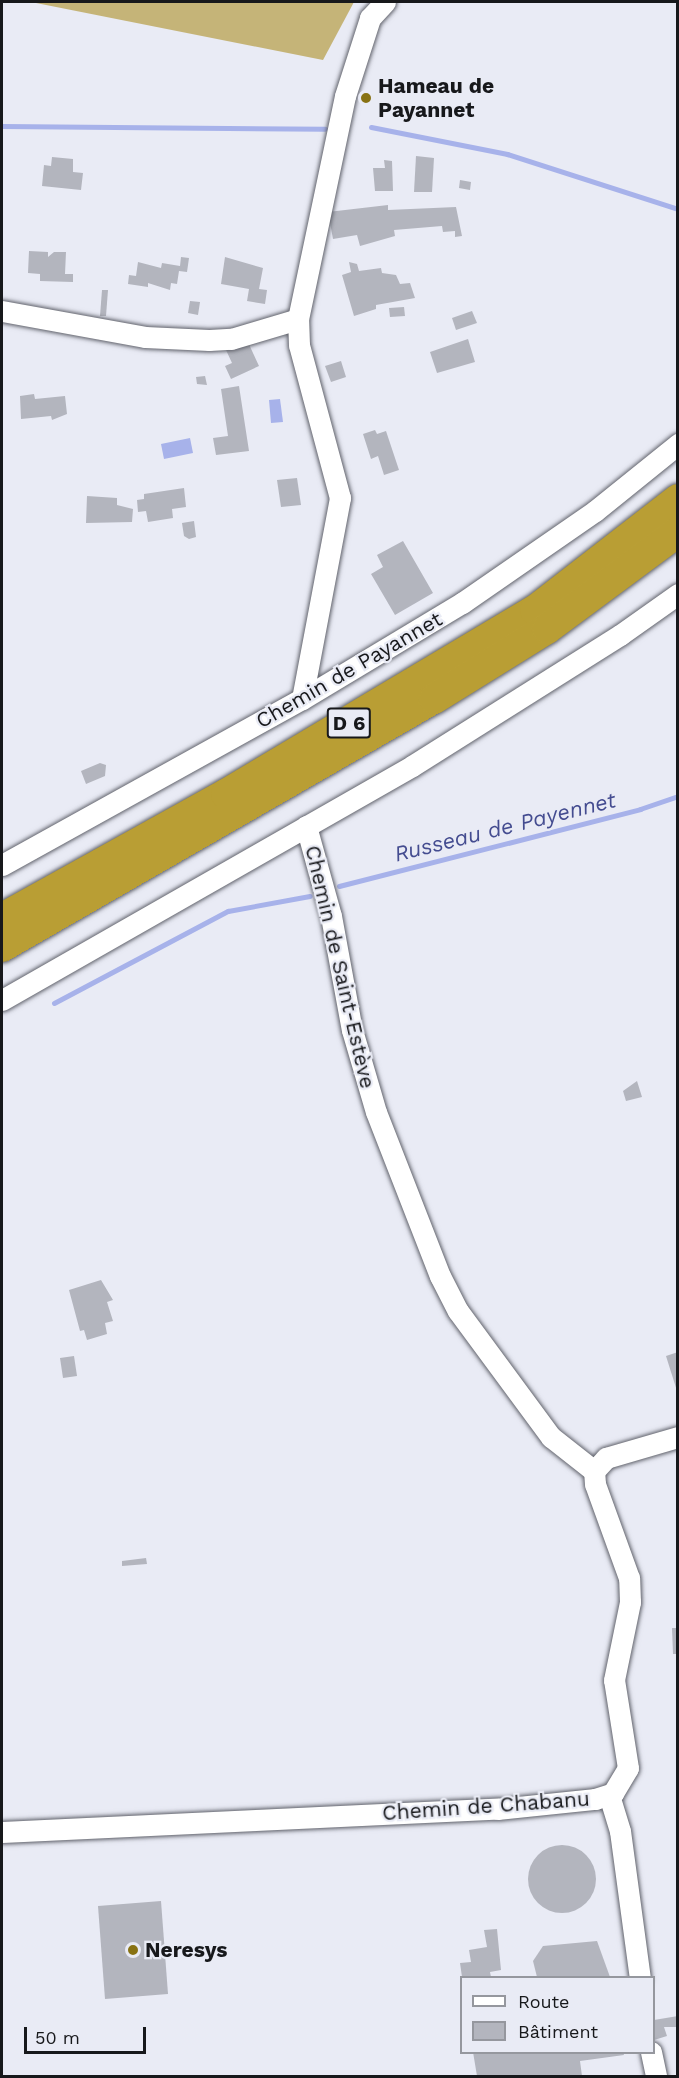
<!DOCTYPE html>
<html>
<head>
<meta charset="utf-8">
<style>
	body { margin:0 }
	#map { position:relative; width:679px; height:2078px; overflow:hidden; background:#e9ebf5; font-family:"Work Sans",sans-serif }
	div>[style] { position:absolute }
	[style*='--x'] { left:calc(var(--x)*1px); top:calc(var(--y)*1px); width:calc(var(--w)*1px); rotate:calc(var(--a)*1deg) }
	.forest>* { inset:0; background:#c5b478 }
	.water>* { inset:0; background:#a7b2ea }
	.stream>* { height:5px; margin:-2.5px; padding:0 2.5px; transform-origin:2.5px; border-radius:2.5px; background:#a7b2ea }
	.building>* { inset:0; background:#b3b5be }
	.round { border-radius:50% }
	.roads { filter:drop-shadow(0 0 2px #61636c) drop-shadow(0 0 2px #61636c) }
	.minor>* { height:21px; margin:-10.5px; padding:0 10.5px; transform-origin:10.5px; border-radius:10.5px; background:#fff }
	.highway>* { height:30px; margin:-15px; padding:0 15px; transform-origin:15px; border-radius:15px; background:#b99e34 }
	.dots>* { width:16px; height:16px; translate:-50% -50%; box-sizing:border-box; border:3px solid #e9ebf5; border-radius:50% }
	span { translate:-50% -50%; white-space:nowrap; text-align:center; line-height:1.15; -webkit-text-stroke:4.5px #e9ebf5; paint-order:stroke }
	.shield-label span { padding:2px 4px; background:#e9ebf5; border:2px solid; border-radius:4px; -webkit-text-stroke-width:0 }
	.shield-label { font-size:20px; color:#17181b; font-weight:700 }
	.poi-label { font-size:21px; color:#17181b; font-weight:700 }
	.left { translate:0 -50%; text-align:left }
	.street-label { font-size:21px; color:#17181b }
	.water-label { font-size:22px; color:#444c90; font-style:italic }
	.frame { position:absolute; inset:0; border:3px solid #17181b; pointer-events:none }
	.legend { position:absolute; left:460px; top:1976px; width:195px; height:78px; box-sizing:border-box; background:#e9ebf5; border:2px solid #95979e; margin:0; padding:8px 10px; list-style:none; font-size:18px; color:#17181b }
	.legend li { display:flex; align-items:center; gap:12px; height:30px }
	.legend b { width:30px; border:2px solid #95979e }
	.scale { position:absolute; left:24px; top:2027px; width:122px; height:27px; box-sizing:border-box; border:3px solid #17181b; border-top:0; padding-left:8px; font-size:18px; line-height:21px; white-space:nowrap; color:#17181b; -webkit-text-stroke:4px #e9ebf5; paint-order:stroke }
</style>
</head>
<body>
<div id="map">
	<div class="forest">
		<div style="clip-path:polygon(31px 2px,354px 2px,323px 60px)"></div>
	</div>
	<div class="water">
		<div style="clip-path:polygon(280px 399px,283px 422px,271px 423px,269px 400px)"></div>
		<div style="clip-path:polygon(190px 438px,193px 453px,164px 459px,161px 444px)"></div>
	</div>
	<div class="stream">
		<div style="--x:2;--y:126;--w:323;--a:0.5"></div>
		<div style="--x:371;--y:127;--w:139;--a:11.2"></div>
		<div style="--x:507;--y:154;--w:180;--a:17.8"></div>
		<div style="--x:339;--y:886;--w:311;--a:-14.3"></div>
		<div style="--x:640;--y:809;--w:40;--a:-18.9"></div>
		<div style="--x:54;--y:1003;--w:197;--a:-27.9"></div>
		<div style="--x:228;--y:911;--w:83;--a:-10.4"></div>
	</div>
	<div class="building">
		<div style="clip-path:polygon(416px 156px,434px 158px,432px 192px,414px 192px)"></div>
		<div style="clip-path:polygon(52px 157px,73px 159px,73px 172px,83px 173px,81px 190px,42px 186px,44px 165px,51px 166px)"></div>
		<div style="clip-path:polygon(384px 160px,392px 161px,393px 191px,375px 191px,373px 168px,385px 168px)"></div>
		<div style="clip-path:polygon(460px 180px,471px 182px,470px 190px,459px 188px)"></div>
		<div style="clip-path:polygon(388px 205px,388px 210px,456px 207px,462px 236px,455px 237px,455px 231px,443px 232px,442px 226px,394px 230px,395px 236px,360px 246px,357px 235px,333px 239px,328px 212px)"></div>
		<div style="clip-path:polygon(29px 251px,48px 252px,48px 257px,54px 252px,66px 252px,65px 274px,73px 274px,73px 282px,40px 281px,40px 274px,28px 273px)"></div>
		<div style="clip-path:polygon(181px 257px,189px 258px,187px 272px,179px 271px,177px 284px,171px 283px,170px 290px,148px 283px,148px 287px,128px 284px,129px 275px,136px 276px,138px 262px,161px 268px,162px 263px,180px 266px)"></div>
		<div style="clip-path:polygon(225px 257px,263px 268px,259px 289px,267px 290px,265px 304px,247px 301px,249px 289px,221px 284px)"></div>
		<div style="clip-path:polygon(349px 262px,357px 264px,359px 271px,381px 268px,382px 273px,396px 275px,400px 284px,410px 283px,415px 298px,376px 305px,376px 309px,354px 316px,342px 275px,351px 272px)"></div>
		<div style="clip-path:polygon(102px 290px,108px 290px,106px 316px,100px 316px)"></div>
		<div style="clip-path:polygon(190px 301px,200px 302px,198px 315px,188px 313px)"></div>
		<div style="clip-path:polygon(404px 307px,405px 316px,390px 317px,389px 308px)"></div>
		<div style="clip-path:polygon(472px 311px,477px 323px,456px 330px,452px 318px)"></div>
		<div style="clip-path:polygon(468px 339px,475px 362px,437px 373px,430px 352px)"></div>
		<div style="clip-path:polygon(247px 340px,259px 366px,231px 379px,225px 366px,232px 363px,226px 350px)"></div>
		<div style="clip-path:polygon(341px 361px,346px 377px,331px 382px,325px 366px)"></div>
		<div style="clip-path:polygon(205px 376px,207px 385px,197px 384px,196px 377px)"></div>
		<div style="clip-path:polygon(239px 386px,249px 451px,216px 455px,213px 438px,228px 436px,221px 389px)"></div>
		<div style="clip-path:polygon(34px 394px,35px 399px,65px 396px,67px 414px,52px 420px,51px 416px,21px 419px,20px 396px)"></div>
		<div style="clip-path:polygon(375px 430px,377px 434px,386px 431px,399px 470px,384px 475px,378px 456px,371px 459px,363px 434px)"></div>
		<div style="clip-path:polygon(297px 478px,301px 505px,281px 507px,277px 480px)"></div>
		<div style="clip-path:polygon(184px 488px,186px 507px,172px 509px,173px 518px,148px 522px,146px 511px,138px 512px,137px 500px,144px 499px,144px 494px)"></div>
		<div style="clip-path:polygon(87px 496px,117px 498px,117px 505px,133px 509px,132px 522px,86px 523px)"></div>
		<div style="clip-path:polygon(194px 521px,196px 537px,189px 539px,184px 536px,182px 523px)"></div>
		<div style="clip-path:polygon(403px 541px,433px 593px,395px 615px,371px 574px,383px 567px,377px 555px)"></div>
		<div style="clip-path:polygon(100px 763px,106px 765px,105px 776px,86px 784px,81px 771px)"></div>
		<div style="clip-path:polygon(637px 1081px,642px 1097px,626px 1101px,623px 1091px)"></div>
		<div style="clip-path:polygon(101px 1280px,113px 1300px,107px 1302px,113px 1321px,105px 1323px,107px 1334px,87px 1340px,84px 1330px,80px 1331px,69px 1290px)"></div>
		<div style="clip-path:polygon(678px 1352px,678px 1391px,677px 1391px,666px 1356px)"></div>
		<div style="clip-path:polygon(74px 1356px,77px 1376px,63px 1378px,60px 1358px)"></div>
		<div style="clip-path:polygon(146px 1558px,147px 1564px,122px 1566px,122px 1561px)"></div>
		<div style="clip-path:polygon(672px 1628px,678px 1628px,678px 1654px,673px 1654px)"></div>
		<div class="round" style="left:528px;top:1845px;width:68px;height:68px"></div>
		<div style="clip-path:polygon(161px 1901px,168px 1994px,105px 1999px,98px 1906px)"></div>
		<div style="clip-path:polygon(497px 1929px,501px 1970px,490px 1972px,491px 1977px,462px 1977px,460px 1963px,471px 1962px,469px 1950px,487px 1947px,484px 1930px)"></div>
		<div style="clip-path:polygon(597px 1941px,610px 1977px,537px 1977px,533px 1961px,543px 1946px)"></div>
		<div style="clip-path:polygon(678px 2016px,678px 2027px,664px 2027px,667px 2036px,654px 2040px,654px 2020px)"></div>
		<div style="clip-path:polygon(473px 2052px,623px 2052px,624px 2055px,580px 2061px,582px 2076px,477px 2076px)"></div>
	</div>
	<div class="roads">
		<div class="minor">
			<div style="--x:2;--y:311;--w:145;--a:10.3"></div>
			<div style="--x:145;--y:337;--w:64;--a:2.7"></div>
			<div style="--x:209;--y:340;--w:22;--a:-3"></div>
			<div style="--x:231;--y:339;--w:70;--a:-16.6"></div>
			<div style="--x:302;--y:699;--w:205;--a:-79.3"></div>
			<div style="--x:340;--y:498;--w:158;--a:-105"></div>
			<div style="--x:299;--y:345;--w:26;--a:-92"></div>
			<div style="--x:298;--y:319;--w:228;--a:-78.1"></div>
			<div style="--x:345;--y:96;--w:82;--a:-72.2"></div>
			<div style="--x:370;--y:18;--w:22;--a:-47"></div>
			<div style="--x:306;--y:826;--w:93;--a:74.5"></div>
			<div style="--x:331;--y:916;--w:116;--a:79.6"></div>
			<div style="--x:352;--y:1030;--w:85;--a:73.7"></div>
			<div style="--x:376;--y:1112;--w:176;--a:68.7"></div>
			<div style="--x:440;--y:1276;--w:39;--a:63"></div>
			<div style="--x:458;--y:1311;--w:157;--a:53.6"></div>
			<div style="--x:551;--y:1437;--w:55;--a:38.3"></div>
			<div style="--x:2;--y:865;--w:343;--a:-29"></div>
			<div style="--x:302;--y:699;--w:187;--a:-31"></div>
			<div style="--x:462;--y:603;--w:162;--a:-34.7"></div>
			<div style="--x:595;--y:511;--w:107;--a:-38.9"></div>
			<div style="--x:2;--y:1000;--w:472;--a:-29.7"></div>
			<div style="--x:412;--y:766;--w:246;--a:-32.2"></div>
			<div style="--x:620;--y:635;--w:71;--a:-35.3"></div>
			<div style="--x:609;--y:1795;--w:38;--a:73"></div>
			<div style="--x:620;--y:1831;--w:148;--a:82.3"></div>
			<div style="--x:2;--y:1832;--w:497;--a:-2.7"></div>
			<div style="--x:498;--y:1809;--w:98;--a:-5.9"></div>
			<div style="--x:595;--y:1799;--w:19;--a:-18"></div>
			<div style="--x:613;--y:1793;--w:29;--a:-59"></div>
			<div style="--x:628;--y:1768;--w:89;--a:-99"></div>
			<div style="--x:614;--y:1680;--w:80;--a:-78.4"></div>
			<div style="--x:630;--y:1602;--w:24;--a:-92"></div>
			<div style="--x:629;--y:1578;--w:100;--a:-109.9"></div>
			<div style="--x:595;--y:1484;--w:13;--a:-94"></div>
			<div style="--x:594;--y:1471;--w:18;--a:-47"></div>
			<div style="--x:606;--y:1458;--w:75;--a:-16.3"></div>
			<div style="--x:651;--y:2052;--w:25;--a:78"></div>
		</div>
		<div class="highway">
			<div style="--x:2;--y:918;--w:256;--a:-29"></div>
			<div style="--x:226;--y:794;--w:360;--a:-30.8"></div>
			<div style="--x:535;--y:610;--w:181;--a:-37.8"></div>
			<div style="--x:2;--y:947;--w:498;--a:-29.9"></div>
			<div style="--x:434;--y:699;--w:133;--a:-31.8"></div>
			<div style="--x:547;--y:629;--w:163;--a:-36.5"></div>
		</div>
	</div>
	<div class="dots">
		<div style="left:366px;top:98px;background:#887213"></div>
		<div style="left:133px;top:1950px;background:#887213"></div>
	</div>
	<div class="shield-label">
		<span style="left:349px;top:723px">D 6</span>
	</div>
	<div class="poi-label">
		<span class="left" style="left:378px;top:98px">Hameau de<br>Payannet</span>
		<span class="left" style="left:145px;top:1950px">Neresys</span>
	</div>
	<div class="street-label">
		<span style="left:349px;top:670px;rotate:-30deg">Chemin de Payannet</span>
		<span style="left:340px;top:967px;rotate:77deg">Chemin de Saint-Estève</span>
		<span style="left:486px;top:1806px;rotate:-4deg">Chemin de Chabanu</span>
	</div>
	<div class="water-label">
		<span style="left:505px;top:827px;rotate:-14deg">Russeau de Payennet</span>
	</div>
	<div class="frame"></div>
	<ul class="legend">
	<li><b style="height:8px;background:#fff"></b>Route</li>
	<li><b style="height:16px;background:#b3b5be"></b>Bâtiment</li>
	</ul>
	<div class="scale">50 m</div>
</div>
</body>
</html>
